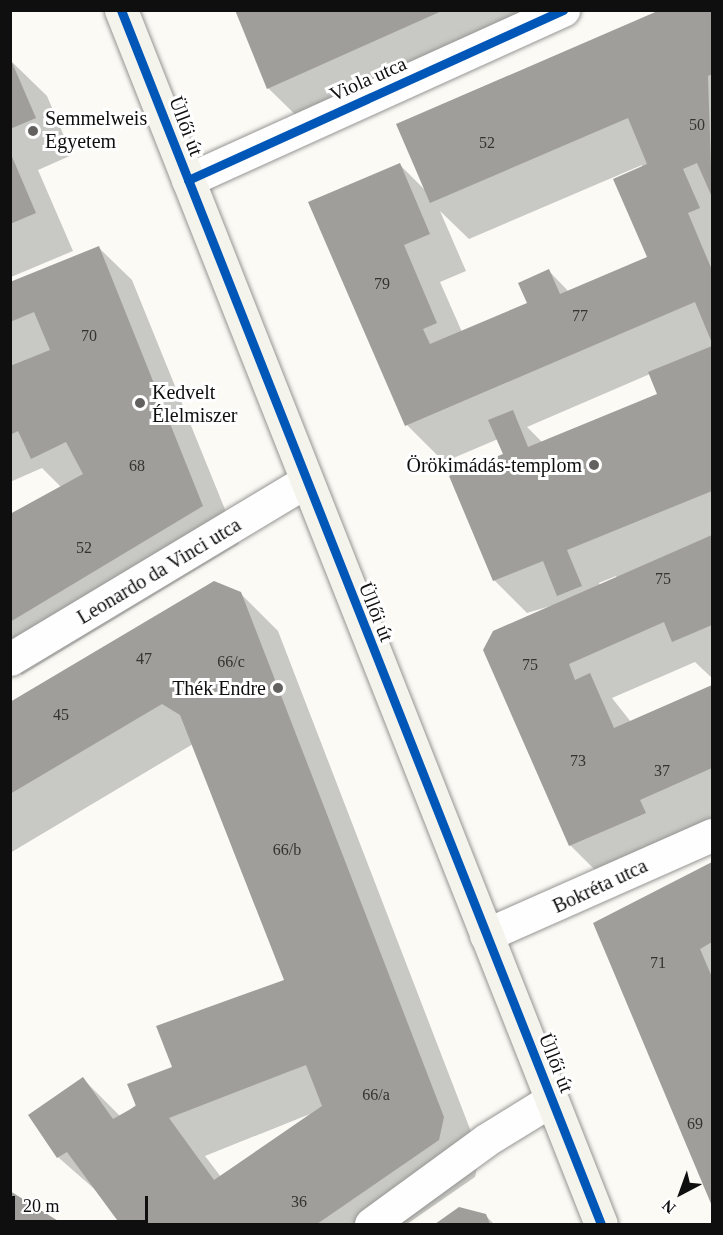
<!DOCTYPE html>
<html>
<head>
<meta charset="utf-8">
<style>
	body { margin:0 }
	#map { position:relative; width:723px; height:1235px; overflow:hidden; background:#fbfaf5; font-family:"Times New Roman",serif }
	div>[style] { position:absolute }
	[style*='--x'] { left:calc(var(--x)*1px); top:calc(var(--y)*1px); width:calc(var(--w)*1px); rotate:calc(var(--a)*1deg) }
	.shadow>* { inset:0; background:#0003 }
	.building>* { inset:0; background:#9f9e9a }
	.roads { filter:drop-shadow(0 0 2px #959593) drop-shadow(0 0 2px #959593) }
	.street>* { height:33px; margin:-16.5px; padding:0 16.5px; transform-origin:16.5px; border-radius:16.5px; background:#fefefe }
	.secondary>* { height:33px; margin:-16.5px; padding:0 16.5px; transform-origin:16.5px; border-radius:16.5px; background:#f4f3ec }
	.cycleway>* { height:9px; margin:-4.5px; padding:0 4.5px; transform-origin:4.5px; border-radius:4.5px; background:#0057b8 }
	.dots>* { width:16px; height:16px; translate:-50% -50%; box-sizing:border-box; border:3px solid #fff; border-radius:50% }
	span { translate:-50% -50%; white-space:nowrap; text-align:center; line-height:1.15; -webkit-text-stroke:6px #fff; paint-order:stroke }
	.number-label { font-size:16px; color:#333332 }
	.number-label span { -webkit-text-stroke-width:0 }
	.street-label { font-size:20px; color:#0f0f0f }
	.poi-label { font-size:20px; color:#0f0f0f }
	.left { translate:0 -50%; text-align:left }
	.right { translate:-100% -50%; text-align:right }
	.frame { position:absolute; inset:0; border:12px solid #0f0f0f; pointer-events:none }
	.north { position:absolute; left:651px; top:1163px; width:60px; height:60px; -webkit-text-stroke:4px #fff; paint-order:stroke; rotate:221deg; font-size:16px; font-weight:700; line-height:24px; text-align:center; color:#0f0f0f }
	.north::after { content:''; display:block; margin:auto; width:21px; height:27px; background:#0f0f0f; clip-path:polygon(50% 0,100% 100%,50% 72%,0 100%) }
	.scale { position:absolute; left:12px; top:1196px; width:136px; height:27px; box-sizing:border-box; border:3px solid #0f0f0f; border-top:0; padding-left:8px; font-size:18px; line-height:21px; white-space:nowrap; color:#0f0f0f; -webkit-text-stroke:4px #fff; paint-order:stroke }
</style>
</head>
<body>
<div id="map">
	<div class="shadow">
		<div style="clip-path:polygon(236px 10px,564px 10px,306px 125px,268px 88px)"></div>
		<div style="clip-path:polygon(evenodd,667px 10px,712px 10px,712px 678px,695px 662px,612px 698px,631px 722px,712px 686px,712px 821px,608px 883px,570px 845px,564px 602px,527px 613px,494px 580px,505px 455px,498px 439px,444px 462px,407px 425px,399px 164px,428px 193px,667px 10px,642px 165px,649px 257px,569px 292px,549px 271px,529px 303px,462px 332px,440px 282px,466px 271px,440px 211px,469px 239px,642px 165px,667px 10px,650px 374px,659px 395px,543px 443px,527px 427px,650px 374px,667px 10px,616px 576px,617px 578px,600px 586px,599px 583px,616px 576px)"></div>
		<div style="clip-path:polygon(10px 60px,47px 96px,72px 155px,38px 170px,73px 251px,11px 277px)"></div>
		<div style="clip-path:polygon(99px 248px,132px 280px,239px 544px,22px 675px,10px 663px,10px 515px,61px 487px,42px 468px,10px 482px,10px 284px)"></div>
		<div style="clip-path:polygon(evenodd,240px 593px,278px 631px,480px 1155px,475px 1177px,407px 1224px,122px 1224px,99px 1193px,59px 1158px,30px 1116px,83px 1079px,121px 1117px,286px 981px,193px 744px,10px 853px,10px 705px,240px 593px,310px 1114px,221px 1177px,205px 1156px,310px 1114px)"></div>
		<div style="clip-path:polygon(712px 863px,712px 1202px,595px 924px)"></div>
		<div style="clip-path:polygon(10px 1193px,60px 1224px,10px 1224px)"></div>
		<div style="clip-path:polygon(460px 1209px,485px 1215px,494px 1224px,437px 1224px)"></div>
	</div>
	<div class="building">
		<div style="clip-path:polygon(235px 10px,444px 10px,267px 89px)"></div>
		<div style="clip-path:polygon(660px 10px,712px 10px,712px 74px,708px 76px,712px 197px,697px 163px,683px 169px,700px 208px,688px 213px,712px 270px,712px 343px,695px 302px,405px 426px,308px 202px,400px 163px,430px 234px,404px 245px,437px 323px,423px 329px,430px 344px,527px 303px,518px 283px,549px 269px,560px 294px,647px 257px,613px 179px,647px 164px,628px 118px,430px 203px,396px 124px)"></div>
		<div style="clip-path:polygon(10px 58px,36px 118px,10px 129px)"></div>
		<div style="clip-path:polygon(10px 152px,36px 213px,10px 224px)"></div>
		<div style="clip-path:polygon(99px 246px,203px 506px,10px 622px,10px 514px,83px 474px,66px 442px,31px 459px,18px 431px,10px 435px,10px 366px,50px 350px,34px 312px,10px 322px,10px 282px)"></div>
		<div style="clip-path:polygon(712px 346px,712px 491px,567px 550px,582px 586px,557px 596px,543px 561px,493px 581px,449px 476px,503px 454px,488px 420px,513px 410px,528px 447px,657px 394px,648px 372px)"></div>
		<div style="clip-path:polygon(712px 535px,712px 625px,672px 642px,664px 622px,569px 664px,575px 680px,590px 673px,614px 728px,712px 685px,712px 768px,640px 800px,646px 813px,569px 846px,483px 650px,493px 631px)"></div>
		<div style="clip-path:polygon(evenodd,214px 581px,241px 592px,444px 1117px,439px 1140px,317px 1224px,120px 1224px,67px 1152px,57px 1158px,28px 1115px,83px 1077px,113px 1119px,136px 1106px,127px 1084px,172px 1067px,156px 1026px,284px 980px,180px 715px,162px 704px,10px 794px,10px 702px,214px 581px,306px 1065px,322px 1106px,214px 1180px,169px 1118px,306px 1065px)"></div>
		<div style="clip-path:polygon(712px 862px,712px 942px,700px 949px,712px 977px,712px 1206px,593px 923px)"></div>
		<div style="clip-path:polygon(10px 1191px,63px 1224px,10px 1224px)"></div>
		<div style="clip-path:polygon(459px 1207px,486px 1214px,490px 1224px,435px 1224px)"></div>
	</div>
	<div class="roads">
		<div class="street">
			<div style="--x:188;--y:180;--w:412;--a:-24.4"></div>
			<div style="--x:10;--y:659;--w:345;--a:-31"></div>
			<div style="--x:486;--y:935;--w:247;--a:-23.9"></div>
			<div style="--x:371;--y:1224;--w:142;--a:-36.1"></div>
			<div style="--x:486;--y:1140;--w:76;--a:-31.6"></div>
		</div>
		<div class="secondary">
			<div style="--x:121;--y:10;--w:1305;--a:68.43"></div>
		</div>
	</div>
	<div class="cycleway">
		<div style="--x:121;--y:10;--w:1305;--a:68.43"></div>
		<div style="--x:188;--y:180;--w:412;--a:-24.4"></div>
	</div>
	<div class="dots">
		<div style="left:33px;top:131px;background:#626160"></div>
		<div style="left:140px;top:403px;background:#626160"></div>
		<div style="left:594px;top:465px;background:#626160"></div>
		<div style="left:278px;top:688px;background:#626160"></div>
	</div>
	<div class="number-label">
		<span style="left:697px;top:125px">50</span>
		<span style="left:487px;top:143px">52</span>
		<span style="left:382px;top:284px">79</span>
		<span style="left:580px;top:316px">77</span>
		<span style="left:89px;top:336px">70</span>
		<span style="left:137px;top:466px">68</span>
		<span style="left:84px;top:548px">52</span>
		<span style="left:663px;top:579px">75</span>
		<span style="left:144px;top:659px">47</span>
		<span style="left:231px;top:662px">66/c</span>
		<span style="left:530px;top:665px">75</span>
		<span style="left:61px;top:715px">45</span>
		<span style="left:578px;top:761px">73</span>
		<span style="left:662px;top:771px">37</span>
		<span style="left:287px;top:850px">66/b</span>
		<span style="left:658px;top:963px">71</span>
		<span style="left:376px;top:1095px">66/a</span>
		<span style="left:695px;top:1124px">69</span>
		<span style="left:299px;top:1202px">36</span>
	</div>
	<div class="street-label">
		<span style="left:368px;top:79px;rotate:-24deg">Viola utca</span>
		<span style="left:186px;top:126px;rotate:69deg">Üllői út</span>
		<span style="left:159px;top:571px;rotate:-31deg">Leonardo da Vinci utca</span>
		<span style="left:376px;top:612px;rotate:68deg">Üllői út</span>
		<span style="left:600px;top:886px;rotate:-25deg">Bokréta utca</span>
		<span style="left:556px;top:1063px;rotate:68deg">Üllői út</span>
	</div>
	<div class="poi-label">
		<span class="left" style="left:45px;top:130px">Semmelweis<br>Egyetem</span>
		<span class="left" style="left:152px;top:404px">Kedvelt<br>Élelmiszer</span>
		<span class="right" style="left:582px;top:465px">Örökimádás-templom</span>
		<span class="right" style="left:266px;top:688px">Thék Endre</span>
	</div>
	<div class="frame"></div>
	<div class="north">N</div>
	<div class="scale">20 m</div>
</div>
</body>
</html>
